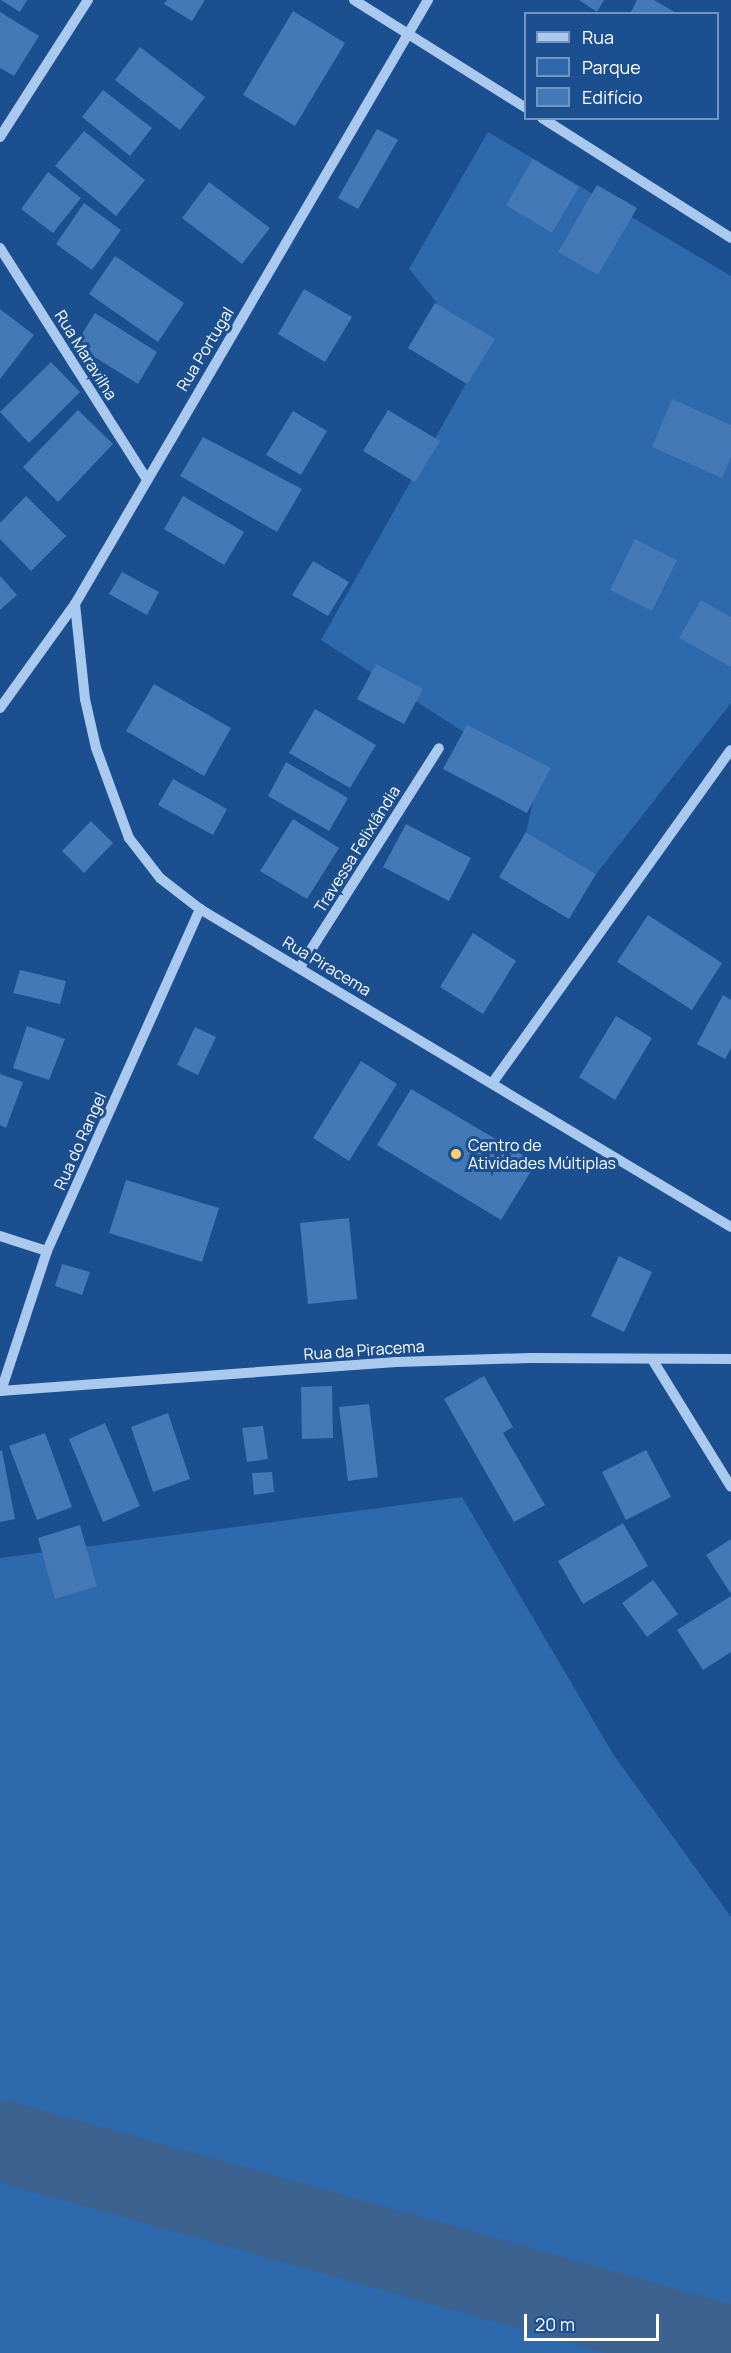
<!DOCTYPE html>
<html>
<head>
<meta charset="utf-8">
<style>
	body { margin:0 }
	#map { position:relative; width:731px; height:2353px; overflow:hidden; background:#1b4f8f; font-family:Manrope,sans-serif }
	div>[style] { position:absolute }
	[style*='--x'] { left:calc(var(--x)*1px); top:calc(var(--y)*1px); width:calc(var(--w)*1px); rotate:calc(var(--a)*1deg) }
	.green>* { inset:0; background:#2e69ad }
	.river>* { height:81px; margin:-40.5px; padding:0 40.5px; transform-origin:40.5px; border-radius:40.5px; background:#3c6290 }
	.building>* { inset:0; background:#4478b7 }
	.minor>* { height:10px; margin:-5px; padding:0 5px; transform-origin:5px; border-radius:5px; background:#a9c9ee }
	.dots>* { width:16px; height:16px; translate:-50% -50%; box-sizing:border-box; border:3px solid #1b4f8f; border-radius:50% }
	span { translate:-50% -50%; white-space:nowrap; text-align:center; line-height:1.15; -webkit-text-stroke:6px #1b4f8f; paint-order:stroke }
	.street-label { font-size:16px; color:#fff }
	.poi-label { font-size:16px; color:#fff }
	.left { translate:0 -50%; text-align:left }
	.legend { position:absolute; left:524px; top:12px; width:195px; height:108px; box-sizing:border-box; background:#1b4f8f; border:2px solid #7695bc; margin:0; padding:8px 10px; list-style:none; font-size:18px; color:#fff }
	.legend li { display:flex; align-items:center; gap:12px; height:30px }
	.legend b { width:30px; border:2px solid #7695bc }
	.scale { position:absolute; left:524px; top:2314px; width:135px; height:27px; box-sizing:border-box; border:3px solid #fff; border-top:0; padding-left:8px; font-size:18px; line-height:21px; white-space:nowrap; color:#fff; -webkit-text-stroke:4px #1b4f8f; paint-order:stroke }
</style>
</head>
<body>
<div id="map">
	<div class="green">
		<div style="clip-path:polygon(488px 132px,731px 276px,731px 703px,596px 874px,526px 832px,538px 780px,321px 640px,481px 357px,409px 269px)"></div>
		<div style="clip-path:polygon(462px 1497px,613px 1754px,731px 1917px,731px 2353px,0 2353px,0 1558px)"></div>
	</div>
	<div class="river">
		<div style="--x:0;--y:2140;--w:759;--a:15.74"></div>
	</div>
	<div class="building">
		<div style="clip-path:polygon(1px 0,27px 0,20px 12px)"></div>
		<div style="clip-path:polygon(167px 0,205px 0,192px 21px,164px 4px)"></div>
		<div style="clip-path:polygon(579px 0,604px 0,597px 12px)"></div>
		<div style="clip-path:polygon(637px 0,654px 0,678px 14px,630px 14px)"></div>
		<div style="clip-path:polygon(293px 11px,345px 43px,295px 126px,243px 95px)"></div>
		<div style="clip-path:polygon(0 12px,39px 36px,14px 76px,0 68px)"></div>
		<div style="clip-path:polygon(140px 47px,205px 97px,180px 130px,115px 80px)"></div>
		<div style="clip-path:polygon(103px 90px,152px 128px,130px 156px,82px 117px)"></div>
		<div style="clip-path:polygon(377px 129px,398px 140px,358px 209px,338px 198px)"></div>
		<div style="clip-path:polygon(84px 131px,145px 180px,116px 216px,55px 166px)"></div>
		<div style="clip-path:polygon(533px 159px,579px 187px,552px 233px,506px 205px)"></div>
		<div style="clip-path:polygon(48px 172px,81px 198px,53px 233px,21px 209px)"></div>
		<div style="clip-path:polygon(209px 182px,270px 228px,242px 264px,182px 218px)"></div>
		<div style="clip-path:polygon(597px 185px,637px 208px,598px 275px,558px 252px)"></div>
		<div style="clip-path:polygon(84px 203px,121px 230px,92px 270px,56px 244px)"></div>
		<div style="clip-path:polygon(115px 256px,184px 303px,158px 342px,89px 294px)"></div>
		<div style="clip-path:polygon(304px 289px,352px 317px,325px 362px,278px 334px)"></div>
		<div style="clip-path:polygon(435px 303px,495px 339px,467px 384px,408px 348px)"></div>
		<div style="clip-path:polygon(0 309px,34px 335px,0 379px)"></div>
		<div style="clip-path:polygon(95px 313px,157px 352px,138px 384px,75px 345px)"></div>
		<div style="clip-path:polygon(51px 362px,80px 392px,29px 443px,0 412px)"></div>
		<div style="clip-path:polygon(672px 399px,731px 425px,731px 457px,722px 478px,652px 447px)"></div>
		<div style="clip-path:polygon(78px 410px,113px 444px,58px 502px,23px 467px)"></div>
		<div style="clip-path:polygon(388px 410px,440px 441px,415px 482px,363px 451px)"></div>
		<div style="clip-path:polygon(293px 411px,327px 431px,301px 475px,266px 455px)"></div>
		<div style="clip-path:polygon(203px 437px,302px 489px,277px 532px,180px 476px)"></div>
		<div style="clip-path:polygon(26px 496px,66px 536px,31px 571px,0 539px,0 523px)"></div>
		<div style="clip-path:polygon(183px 496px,244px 532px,224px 565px,164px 529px)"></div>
		<div style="clip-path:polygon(635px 539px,677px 560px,652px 611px,610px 590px)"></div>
		<div style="clip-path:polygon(313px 561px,349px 582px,328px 616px,292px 595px)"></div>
		<div style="clip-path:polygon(122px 572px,159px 592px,147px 615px,109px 594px)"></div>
		<div style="clip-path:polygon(0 576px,17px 595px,0 610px)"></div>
		<div style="clip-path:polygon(701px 600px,731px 617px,731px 667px,679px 638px)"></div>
		<div style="clip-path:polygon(376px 664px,423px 689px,404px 724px,357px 699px)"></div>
		<div style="clip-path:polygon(154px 684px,231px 728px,204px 776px,126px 731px)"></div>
		<div style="clip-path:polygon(315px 709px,376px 745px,350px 788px,289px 753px)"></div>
		<div style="clip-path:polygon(467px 725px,551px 768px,527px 813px,443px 769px)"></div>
		<div style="clip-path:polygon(286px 762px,348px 798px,329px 831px,268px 796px)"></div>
		<div style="clip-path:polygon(173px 779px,227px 809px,213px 835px,158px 805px)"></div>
		<div style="clip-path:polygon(293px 819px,339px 848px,307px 899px,260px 871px)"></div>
		<div style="clip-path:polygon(91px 821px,113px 843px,84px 873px,62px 851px)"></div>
		<div style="clip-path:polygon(406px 824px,471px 858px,449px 901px,383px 867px)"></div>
		<div style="clip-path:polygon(526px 832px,596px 874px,569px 919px,499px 877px)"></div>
		<div style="clip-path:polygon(648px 915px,722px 963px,692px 1010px,617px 962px)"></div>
		<div style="clip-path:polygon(473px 933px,516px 961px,483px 1014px,440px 987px)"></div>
		<div style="clip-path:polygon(20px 970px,66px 981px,60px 1004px,13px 993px)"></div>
		<div style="clip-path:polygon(723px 995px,731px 1000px,731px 1048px,725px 1059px,697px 1044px)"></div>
		<div style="clip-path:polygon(616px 1016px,652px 1038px,615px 1100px,579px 1077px)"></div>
		<div style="clip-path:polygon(27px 1026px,65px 1039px,49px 1080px,13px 1068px)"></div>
		<div style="clip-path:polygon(195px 1027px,216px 1037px,198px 1075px,177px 1065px)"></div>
		<div style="clip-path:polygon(361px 1061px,397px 1084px,349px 1161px,313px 1138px)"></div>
		<div style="clip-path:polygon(0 1074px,23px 1082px,6px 1128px,0 1125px)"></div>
		<div style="clip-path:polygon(411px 1089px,536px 1163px,501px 1220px,377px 1145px)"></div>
		<div style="clip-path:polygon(126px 1180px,219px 1208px,202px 1262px,109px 1233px)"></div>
		<div style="clip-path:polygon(349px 1218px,357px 1299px,308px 1304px,300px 1223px)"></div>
		<div style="clip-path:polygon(619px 1256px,652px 1272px,624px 1332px,591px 1316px)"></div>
		<div style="clip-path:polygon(62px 1264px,90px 1272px,82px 1295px,55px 1286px)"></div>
		<div style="clip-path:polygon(484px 1376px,513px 1427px,503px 1433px,545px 1505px,514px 1522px,444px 1399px)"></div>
		<div style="clip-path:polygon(332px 1386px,333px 1438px,302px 1439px,301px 1387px)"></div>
		<div style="clip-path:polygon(369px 1404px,378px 1477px,348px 1481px,339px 1407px)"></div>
		<div style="clip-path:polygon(168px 1413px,190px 1479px,153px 1492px,131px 1427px)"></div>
		<div style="clip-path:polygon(105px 1423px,140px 1506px,103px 1522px,69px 1439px)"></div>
		<div style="clip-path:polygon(263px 1426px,268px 1459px,247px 1462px,242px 1428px)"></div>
		<div style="clip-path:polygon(45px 1433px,72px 1507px,37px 1520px,9px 1446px)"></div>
		<div style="clip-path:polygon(2px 1450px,15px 1519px,0 1522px,0 1451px)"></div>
		<div style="clip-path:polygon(646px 1450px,671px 1497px,626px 1520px,602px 1472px)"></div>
		<div style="clip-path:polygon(272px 1472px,274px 1492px,254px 1495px,252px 1473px)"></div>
		<div style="clip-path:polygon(623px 1523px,648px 1566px,583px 1604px,558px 1561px)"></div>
		<div style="clip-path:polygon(80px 1525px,97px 1586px,55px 1599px,38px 1538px)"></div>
		<div style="clip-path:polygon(731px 1539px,731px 1594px,706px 1555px)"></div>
		<div style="clip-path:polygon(653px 1580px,678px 1614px,647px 1637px,622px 1603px)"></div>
		<div style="clip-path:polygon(731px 1596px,731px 1652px,703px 1670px,677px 1630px)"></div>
	</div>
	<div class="minor">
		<div style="--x:354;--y:0;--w:203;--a:32.1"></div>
		<div style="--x:542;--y:118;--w:224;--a:32.4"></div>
		<div style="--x:0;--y:137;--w:163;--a:-57.3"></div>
		<div style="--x:0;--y:248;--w:272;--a:57.6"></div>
		<div style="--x:75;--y:604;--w:96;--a:84"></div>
		<div style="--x:85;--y:699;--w:50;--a:77.3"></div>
		<div style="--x:96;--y:748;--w:96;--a:69.9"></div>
		<div style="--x:129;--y:838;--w:51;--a:52.2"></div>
		<div style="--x:160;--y:878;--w:51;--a:37.8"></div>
		<div style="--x:200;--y:909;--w:619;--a:30.92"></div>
		<div style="--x:0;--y:708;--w:128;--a:-54.2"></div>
		<div style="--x:75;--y:604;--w:700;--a:-59.7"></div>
		<div style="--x:300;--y:967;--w:259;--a:-57.6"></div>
		<div style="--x:493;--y:1082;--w:408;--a:-54.4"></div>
		<div style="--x:0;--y:1236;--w:49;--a:17.7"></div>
		<div style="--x:652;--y:1359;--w:150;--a:58.3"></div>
		<div style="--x:0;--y:1391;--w:397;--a:-4.2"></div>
		<div style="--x:396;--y:1362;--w:134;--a:-1.7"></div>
		<div style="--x:530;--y:1358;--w:201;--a:0.3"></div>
		<div style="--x:1;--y:1391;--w:147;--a:-71.8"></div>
		<div style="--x:47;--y:1251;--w:375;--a:-65.9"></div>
	</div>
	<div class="dots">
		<div style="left:456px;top:1154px;background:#ffd166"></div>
	</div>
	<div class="street-label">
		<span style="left:205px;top:349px;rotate:-59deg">Rua Portugal</span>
		<span style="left:86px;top:355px;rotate:58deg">Rua Maravilha</span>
		<span style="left:357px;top:849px;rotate:-58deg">Travessa Felixlândia</span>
		<span style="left:327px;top:966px;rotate:31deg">Rua Piracema</span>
		<span style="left:80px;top:1141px;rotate:-66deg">Rua do Rangel</span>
		<span style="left:364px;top:1350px;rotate:-4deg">Rua da Piracema</span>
	</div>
	<div class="poi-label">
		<span class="left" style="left:468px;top:1154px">Centro de<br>Atividades Múltiplas</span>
	</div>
	<ul class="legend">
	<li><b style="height:8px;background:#a9c9ee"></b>Rua</li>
	<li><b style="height:16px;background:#2e69ad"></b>Parque</li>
	<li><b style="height:16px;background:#4478b7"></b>Edifício</li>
	</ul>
	<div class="scale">20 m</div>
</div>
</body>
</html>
